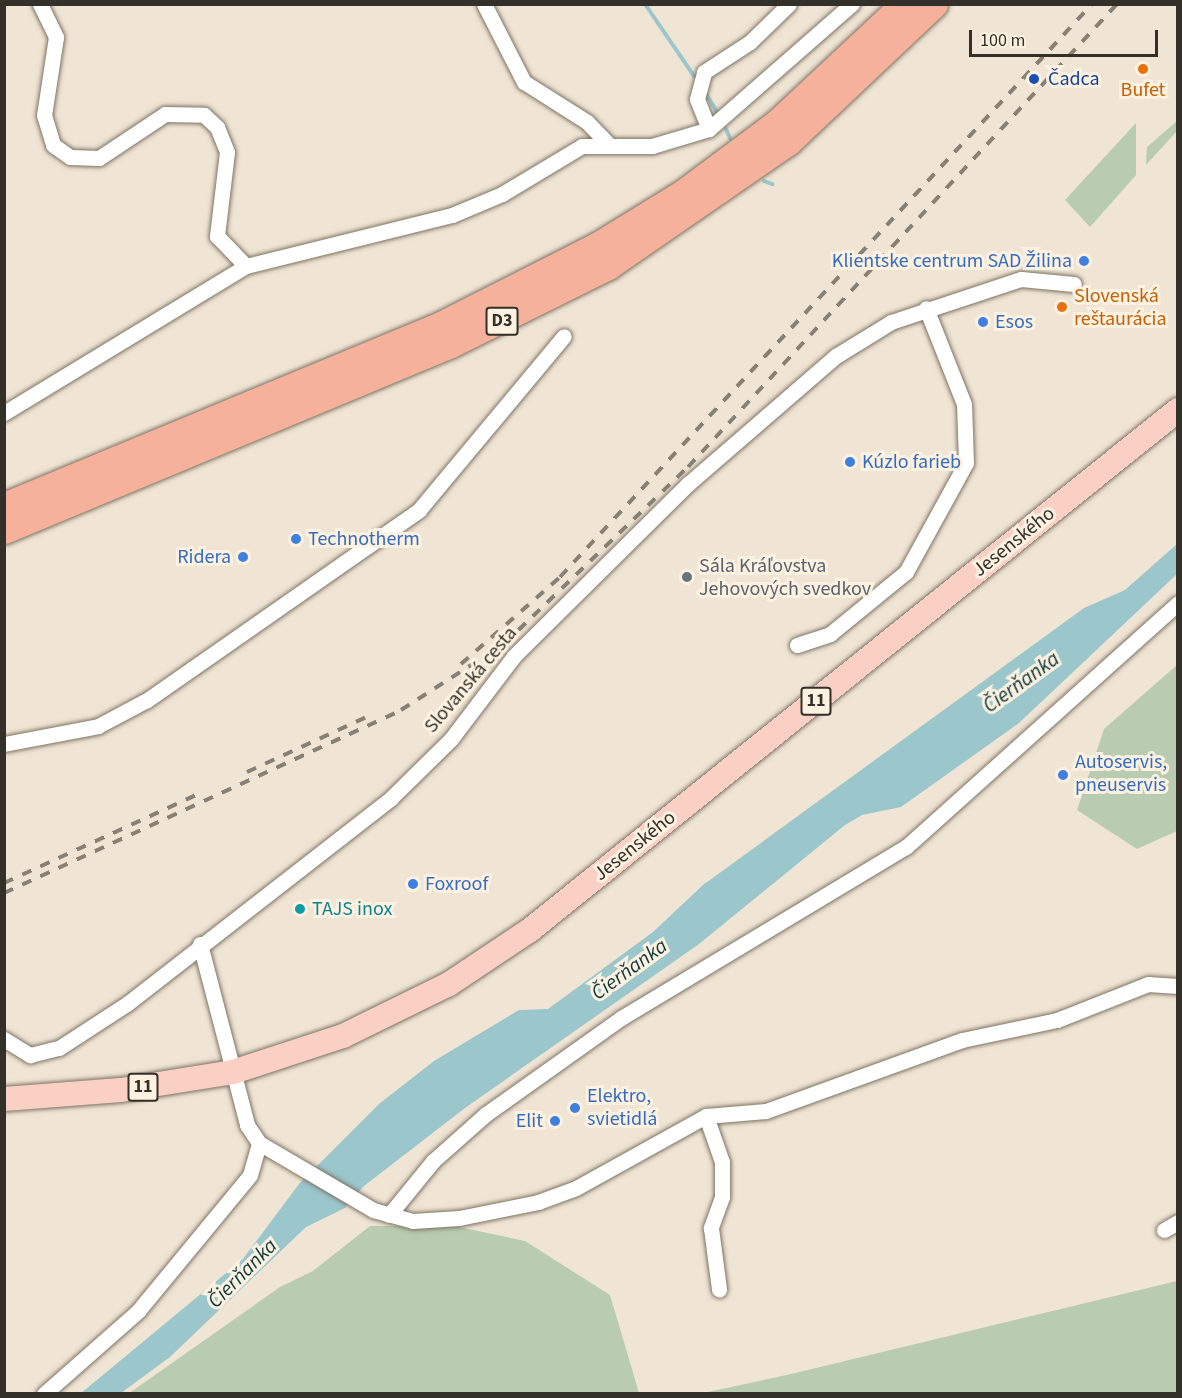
<!DOCTYPE html>
<html>
<head>
<meta charset="utf-8">
<style>
	body { margin:0 }
	#map { position:relative; width:1182px; height:1398px; overflow:hidden; background:#f0e4d4; font-family:"Source Sans 3",sans-serif }
	div>[style] { position:absolute }
	[style*='--x'] { left:calc(var(--x)*1px); top:calc(var(--y)*1px); width:calc(var(--w)*1px); rotate:calc(var(--a)*1deg) }
	.green>* { inset:0; background:#b9cbb0 }
	.water>* { inset:0; background:#9bc6cc }
	.stream>* { height:4px; margin:-2px; padding:0 2px; transform-origin:2px; border-radius:2px; background:#9bc6cc }
	.roads { filter:drop-shadow(0 0 2px #7e7465) drop-shadow(0 0 2px #7e7465) }
	.street>* { height:15px; margin:-7.5px; padding:0 7.5px; transform-origin:7.5px; border-radius:7.5px; background:#fff }
	.primary>* { height:24px; margin:-12px; padding:0 12px; transform-origin:12px; border-radius:12px; background:#fad0c4 }
	.highway>* { height:27px; margin:-13.5px; padding:0 13.5px; transform-origin:13.5px; border-radius:13.5px; background:#f6b19c }
	.rail>* { height:4px; margin-top:-2px; transform-origin:0; background:repeating-linear-gradient(90deg,#878075 0 10px,transparent 0 20px) }
	.dots>* { width:16px; height:16px; translate:-50% -50%; box-sizing:border-box; border:3px solid #fdf2e1; border-radius:50% }
	span { translate:-50% -50%; white-space:nowrap; text-align:center; line-height:1.15; -webkit-text-stroke:6px #fdf2e1; paint-order:stroke }
	.shield-label span { padding:2px 4px; background:#fdf2e1; border:2px solid; border-radius:4px; -webkit-text-stroke-width:0 }
	.shield-label { font-size:18px; color:#332f29; font-weight:700 }
	.transit-label { font-size:20px; color:#164399 }
	.left { translate:0 -50%; text-align:left }
	.food-label { font-size:20px; color:#c56008 }
	.shop-label { font-size:20px; color:#366cbe }
	.right { translate:-100% -50%; text-align:right }
	.street-label { font-size:20px; color:#332f29 }
	.worship-label { font-size:20px; color:#5b616d }
	.culture-label { font-size:20px; color:#0d838f }
	.water-label { font-size:21px; color:#0f383d; font-style:italic }
	.frame { position:absolute; inset:0; border:6px solid #332f29; pointer-events:none }
	.scale { position:absolute; left:969px; top:30px; width:189px; height:27px; box-sizing:border-box; border:3px solid #332f29; border-top:0; padding-left:8px; font-size:18px; line-height:21px; white-space:nowrap; color:#332f29; -webkit-text-stroke:4px #fdf2e1; paint-order:stroke }
</style>
</head>
<body>
<div id="map">
	<div class="green">
		<div style="clip-path:polygon(1177px 121px,1177px 131px,1146px 165px,1147px 147px)"></div>
		<div style="clip-path:polygon(1136px 123px,1136px 175px,1090px 227px,1065px 200px)"></div>
		<div style="clip-path:polygon(1177px 665px,1177px 831px,1137px 849px,1077px 810px,1104px 729px)"></div>
		<div style="clip-path:polygon(370px 1226px,454px 1226px,525px 1241px,610px 1295px,639px 1393px,128px 1394px,280px 1287px,313px 1271px)"></div>
		<div style="clip-path:polygon(1177px 1281px,1177px 1393px,703px 1393px,787px 1375px)"></div>
	</div>
	<div class="water">
		<div style="clip-path:polygon(1177px 544px,1177px 574px,1019px 723px,901px 807px,862px 815px,845px 825px,699px 944px,465px 1108px,364px 1186px,345px 1208px,306px 1227px,170px 1357px,121px 1393px,80px 1394px,243px 1259px,299px 1184px,379px 1104px,434px 1061px,519px 1010px,548px 1009px,653px 932px,703px 885px,1084px 608px,1125px 590px)"></div>
	</div>
	<div class="stream">
		<div style="--x:645;--y:4;--w:87;--a:55.8"></div>
		<div style="--x:705;--y:92;--w:23;--a:59"></div>
		<div style="--x:726;--y:129;--w:10;--a:66"></div>
		<div style="--x:764;--y:181;--w:9;--a:21"></div>
	</div>
	<div class="roads">
		<div class="street">
			<div style="--x:40;--y:4;--w:37;--a:64"></div>
			<div style="--x:56;--y:37;--w:79;--a:98.7"></div>
			<div style="--x:44;--y:115;--w:31;--a:73"></div>
			<div style="--x:53;--y:145;--w:21;--a:35"></div>
			<div style="--x:70;--y:157;--w:29;--a:2"></div>
			<div style="--x:99;--y:158;--w:79;--a:-33.7"></div>
			<div style="--x:165;--y:114;--w:39;--a:1"></div>
			<div style="--x:204;--y:115;--w:18;--a:43"></div>
			<div style="--x:217;--y:127;--w:27;--a:68"></div>
			<div style="--x:227;--y:152;--w:85;--a:96.8"></div>
			<div style="--x:217;--y:236;--w:42;--a:46"></div>
			<div style="--x:484;--y:4;--w:88;--a:62.9"></div>
			<div style="--x:524;--y:82;--w:75;--a:32.4"></div>
			<div style="--x:587;--y:122;--w:32;--a:46"></div>
			<div style="--x:709;--y:129;--w:32;--a:-112"></div>
			<div style="--x:697;--y:99;--w:28;--a:-75"></div>
			<div style="--x:704;--y:72;--w:55;--a:-33.1"></div>
			<div style="--x:750;--y:42;--w:54;--a:-44.3"></div>
			<div style="--x:4;--y:413;--w:283;--a:-31.3"></div>
			<div style="--x:246;--y:266;--w:212;--a:-13.9"></div>
			<div style="--x:452;--y:215;--w:54;--a:-22.8"></div>
			<div style="--x:502;--y:194;--w:93;--a:-31"></div>
			<div style="--x:582;--y:146;--w:70;--a:0"></div>
			<div style="--x:652;--y:146;--w:59;--a:-16.6"></div>
			<div style="--x:709;--y:129;--w:190;--a:-41.2"></div>
			<div style="--x:797;--y:645;--w:35;--a:-18"></div>
			<div style="--x:830;--y:634;--w:98;--a:-39.2"></div>
			<div style="--x:906;--y:572;--w:124;--a:-61.2"></div>
			<div style="--x:966;--y:463;--w:59;--a:-91.9"></div>
			<div style="--x:964;--y:404;--w:103;--a:-111.6"></div>
			<div style="--x:4;--y:744;--w:96;--a:-10.8"></div>
			<div style="--x:98;--y:726;--w:55;--a:-28"></div>
			<div style="--x:147;--y:700;--w:332;--a:-34.9"></div>
			<div style="--x:419;--y:510;--w:226;--a:-50.2"></div>
			<div style="--x:200;--y:944;--w:187;--a:75.4"></div>
			<div style="--x:247;--y:1125;--w:22;--a:56"></div>
			<div style="--x:259;--y:1143;--w:132;--a:30.4"></div>
			<div style="--x:373;--y:1210;--w:41;--a:15.4"></div>
			<div style="--x:413;--y:1221;--w:46;--a:-3.7"></div>
			<div style="--x:459;--y:1218;--w:81;--a:-11.4"></div>
			<div style="--x:538;--y:1202;--w:40;--a:-20.2"></div>
			<div style="--x:576;--y:1188;--w:149;--a:-29"></div>
			<div style="--x:706;--y:1116;--w:60;--a:-4.8"></div>
			<div style="--x:766;--y:1111;--w:208;--a:-19.9"></div>
			<div style="--x:962;--y:1040;--w:97;--a:-11.9"></div>
			<div style="--x:1057;--y:1020;--w:98;--a:-21.6"></div>
			<div style="--x:1148;--y:984;--w:30;--a:4"></div>
			<div style="--x:4;--y:1039;--w:31;--a:32"></div>
			<div style="--x:30;--y:1055;--w:30;--a:-14"></div>
			<div style="--x:59;--y:1048;--w:82;--a:-33.1"></div>
			<div style="--x:128;--y:1003;--w:333;--a:-37.9"></div>
			<div style="--x:391;--y:798;--w:84;--a:-44.5"></div>
			<div style="--x:451;--y:739;--w:104;--a:-52.8"></div>
			<div style="--x:514;--y:656;--w:245;--a:-44.7"></div>
			<div style="--x:688;--y:484;--w:196;--a:-40.9"></div>
			<div style="--x:836;--y:356;--w:65;--a:-31.7"></div>
			<div style="--x:891;--y:322;--w:137;--a:-18.3"></div>
			<div style="--x:1021;--y:279;--w:53;--a:5.4"></div>
			<div style="--x:706;--y:1116;--w:49;--a:70.8"></div>
			<div style="--x:722;--y:1162;--w:35;--a:90"></div>
			<div style="--x:722;--y:1197;--w:33;--a:110"></div>
			<div style="--x:711;--y:1228;--w:62;--a:82.5"></div>
			<div style="--x:389;--y:1215;--w:70;--a:-50.8"></div>
			<div style="--x:433;--y:1161;--w:71;--a:-41.6"></div>
			<div style="--x:486;--y:1114;--w:166;--a:-35.4"></div>
			<div style="--x:621;--y:1018;--w:332;--a:-31"></div>
			<div style="--x:906;--y:847;--w:365;--a:-41.9"></div>
			<div style="--x:1164;--y:1230;--w:16;--a:-30"></div>
			<div style="--x:44;--y:1394;--w:125;--a:-41.4"></div>
			<div style="--x:138;--y:1311;--w:176;--a:-50.5"></div>
			<div style="--x:250;--y:1175;--w:33;--a:-74"></div>
		</div>
		<div class="primary">
			<div style="--x:4;--y:1099;--w:117;--a:-4.4"></div>
			<div style="--x:121;--y:1090;--w:113;--a:-9.1"></div>
			<div style="--x:233;--y:1072;--w:116;--a:-18.1"></div>
			<div style="--x:343;--y:1036;--w:118;--a:-26.1"></div>
			<div style="--x:449;--y:984;--w:97;--a:-33.7"></div>
			<div style="--x:530;--y:930;--w:831;--a:-38.75"></div>
		</div>
		<div class="highway">
			<div style="--x:4;--y:506;--w:475;--a:-22.5"></div>
			<div style="--x:443;--y:324;--w:173;--a:-26.9"></div>
			<div style="--x:597;--y:246;--w:101;--a:-31.6"></div>
			<div style="--x:683;--y:193;--w:117;--a:-36.7"></div>
			<div style="--x:777;--y:123;--w:174;--a:-43.1"></div>
			<div style="--x:4;--y:530;--w:484;--a:-22.6"></div>
			<div style="--x:451;--y:344;--w:175;--a:-26.4"></div>
			<div style="--x:608;--y:266;--w:219;--a:-34.6"></div>
			<div style="--x:788;--y:142;--w:201;--a:-43.4"></div>
		</div>
	</div>
	<div class="rail">
		<div style="--x:461;--y:664;--w:132;--a:-41.3"></div>
		<div style="--x:560;--y:577;--w:782;--a:-47.12"></div>
		<div style="--x:247;--y:772;--w:139;--a:-24.7"></div>
		<div style="--x:4;--y:883;--w:211;--a:-24.6"></div>
		<div style="--x:4;--y:893;--w:437;--a:-24.7"></div>
		<div style="--x:401;--y:710;--w:122;--a:-32.7"></div>
		<div style="--x:504;--y:644;--w:255;--a:-43.9"></div>
		<div style="--x:688;--y:467;--w:631;--a:-47.18"></div>
	</div>
	<div class="dots">
		<div style="left:1143px;top:69px;background:#e8710a"></div>
		<div style="left:1034px;top:79px;background:#1a4fb4"></div>
		<div style="left:1084px;top:261px;background:#3f7fe0"></div>
		<div style="left:1062px;top:307px;background:#e8710a"></div>
		<div style="left:983px;top:322px;background:#3f7fe0"></div>
		<div style="left:850px;top:462px;background:#3f7fe0"></div>
		<div style="left:296px;top:539px;background:#3f7fe0"></div>
		<div style="left:243px;top:557px;background:#3f7fe0"></div>
		<div style="left:687px;top:577px;background:#6b7280"></div>
		<div style="left:1063px;top:775px;background:#3f7fe0"></div>
		<div style="left:413px;top:884px;background:#3f7fe0"></div>
		<div style="left:300px;top:909px;background:#0f9aa8"></div>
		<div style="left:575px;top:1108px;background:#3f7fe0"></div>
		<div style="left:555px;top:1121px;background:#3f7fe0"></div>
	</div>
	<div class="shield-label">
		<span style="left:502px;top:321px">D3</span>
		<span style="left:816px;top:701px">11</span>
		<span style="left:143px;top:1087px">11</span>
	</div>
	<div class="transit-label">
		<span class="left" style="left:1048px;top:79px">Čadca</span>
	</div>
	<div class="food-label">
		<span style="left:1143px;top:90px">Bufet</span>
		<span class="left" style="left:1074px;top:308px">Slovenská<br>reštaurácia</span>
	</div>
	<div class="shop-label">
		<span class="right" style="left:1072px;top:261px">Klientske centrum SAD Žilina</span>
		<span class="left" style="left:995px;top:322px">Esos</span>
		<span class="left" style="left:862px;top:462px">Kúzlo farieb</span>
		<span class="left" style="left:308px;top:539px">Technotherm</span>
		<span class="right" style="left:231px;top:557px">Ridera</span>
		<span class="left" style="left:1075px;top:774px">Autoservis,<br>pneuservis</span>
		<span class="left" style="left:425px;top:884px">Foxroof</span>
		<span class="left" style="left:587px;top:1108px">Elektro,<br>svietidlá</span>
		<span class="right" style="left:543px;top:1121px">Elit</span>
	</div>
	<div class="street-label">
		<span style="left:1014px;top:542px;rotate:-39deg">Jesenského</span>
		<span style="left:471px;top:680px;rotate:-50deg">Slovanská cesta</span>
		<span style="left:635px;top:846px;rotate:-39deg">Jesenského</span>
	</div>
	<div class="worship-label">
		<span class="left" style="left:699px;top:578px">Sála Kráľovstva<br>Jehovových svedkov</span>
	</div>
	<div class="culture-label">
		<span class="left" style="left:312px;top:909px">TAJS inox</span>
	</div>
	<div class="water-label">
		<span style="left:1021px;top:682px;rotate:-36deg">Čierňanka</span>
		<span style="left:629px;top:969px;rotate:-36deg">Čierňanka</span>
		<span style="left:242px;top:1273px;rotate:-45deg">Čierňanka</span>
	</div>
	<div class="frame"></div>
	<div class="scale">100 m</div>
</div>
</body>
</html>
